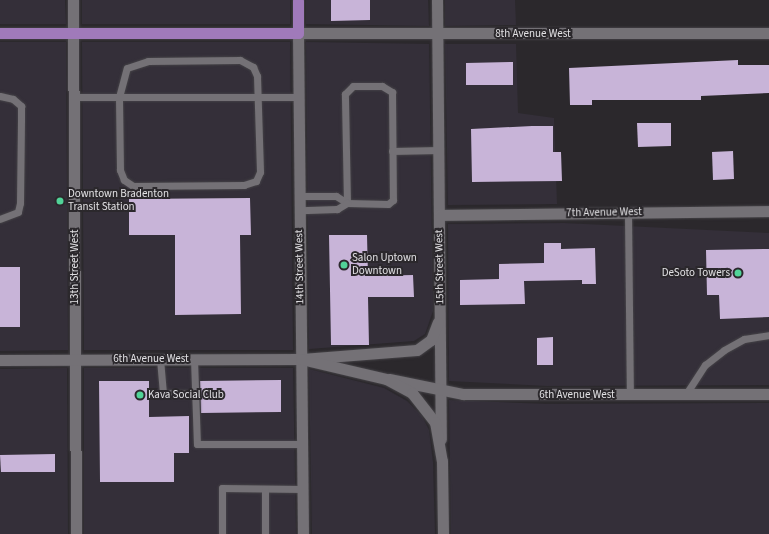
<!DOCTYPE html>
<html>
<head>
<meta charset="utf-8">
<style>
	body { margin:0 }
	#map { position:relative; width:769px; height:534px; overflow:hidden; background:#2b282c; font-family:"Source Sans 3",sans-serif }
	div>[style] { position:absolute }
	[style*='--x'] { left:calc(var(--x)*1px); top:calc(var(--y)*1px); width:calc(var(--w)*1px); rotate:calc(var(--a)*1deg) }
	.built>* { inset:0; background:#342f39 }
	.building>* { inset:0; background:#c8b4d8 }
	.roads { filter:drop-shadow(0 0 1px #454347) drop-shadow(0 0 1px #454347) }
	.service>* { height:7px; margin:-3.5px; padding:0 3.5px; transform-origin:3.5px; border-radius:3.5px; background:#747176 }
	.minor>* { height:11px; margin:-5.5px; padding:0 5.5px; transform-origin:5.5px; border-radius:5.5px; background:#747176 }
	.secondary>* { height:11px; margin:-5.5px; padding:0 5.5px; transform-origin:5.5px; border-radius:5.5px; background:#747176 }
	.primary>* { height:11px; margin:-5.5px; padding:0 5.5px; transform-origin:5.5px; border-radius:5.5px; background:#a07aba }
	.dots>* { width:11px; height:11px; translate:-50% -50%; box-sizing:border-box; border:2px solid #2b282c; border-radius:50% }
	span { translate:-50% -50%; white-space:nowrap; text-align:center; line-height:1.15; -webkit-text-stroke:4px #2b282c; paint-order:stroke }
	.street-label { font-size:11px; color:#e2e1e4 }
	.poi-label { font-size:11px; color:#e2e1e4 }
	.left { translate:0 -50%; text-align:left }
	.right { translate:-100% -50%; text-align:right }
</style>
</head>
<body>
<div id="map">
	<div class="built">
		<div style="clip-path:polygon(0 0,65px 0,66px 24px,0 24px)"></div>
		<div style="clip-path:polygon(82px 0,290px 0,290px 24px,82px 24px)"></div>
		<div style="clip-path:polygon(306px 0,428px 0,429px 26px,306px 24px)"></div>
		<div style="clip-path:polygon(445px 0,515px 0,516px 25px,445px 26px)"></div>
		<div style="clip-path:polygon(0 42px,66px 42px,68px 350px,0 351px)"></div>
		<div style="clip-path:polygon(82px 42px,290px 42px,293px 350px,84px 350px)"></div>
		<div style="clip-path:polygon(306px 42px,429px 44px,433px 311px,425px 334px,414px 341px,309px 349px)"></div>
		<div style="clip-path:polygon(445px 44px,516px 44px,518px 113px,554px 118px,557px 204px,448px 205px)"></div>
		<div style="clip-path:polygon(564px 223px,769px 233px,769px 385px,547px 386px,449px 381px,448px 224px)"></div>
		<div style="clip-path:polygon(67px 368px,68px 534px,0 534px,0 369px)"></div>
		<div style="clip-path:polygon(84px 368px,293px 368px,296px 534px,84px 534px)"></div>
		<div style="clip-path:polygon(309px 369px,384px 388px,407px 401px,422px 416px,429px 430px,433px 462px,435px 534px,312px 534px)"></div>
		<div style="clip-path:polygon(449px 400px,547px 404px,769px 403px,769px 534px,451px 534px)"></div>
	</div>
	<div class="building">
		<div style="clip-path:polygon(331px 0,370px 0,370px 20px,331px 21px)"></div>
		<div style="clip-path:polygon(738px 60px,738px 65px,769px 65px,769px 93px,701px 96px,701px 100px,592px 100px,592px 105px,570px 105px,569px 68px)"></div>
		<div style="clip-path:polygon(513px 62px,513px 85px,466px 85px,466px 63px)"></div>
		<div style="clip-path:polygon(637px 123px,671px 123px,671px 146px,638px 147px)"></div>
		<div style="clip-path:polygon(532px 126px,553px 126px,553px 152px,561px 152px,562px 181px,472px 182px,471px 129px)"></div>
		<div style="clip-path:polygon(733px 151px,734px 179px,713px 180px,712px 152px)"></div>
		<div style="clip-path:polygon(250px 198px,251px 235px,240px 235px,241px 314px,175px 315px,175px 235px,129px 235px,129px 199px)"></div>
		<div style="clip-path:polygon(329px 235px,367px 235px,368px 276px,413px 275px,414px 297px,368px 297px,369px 345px,331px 345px)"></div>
		<div style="clip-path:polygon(544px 243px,561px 243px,561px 249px,595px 248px,596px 284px,582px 284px,582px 280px,524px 281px,525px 304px,460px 305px,460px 280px,499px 279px,499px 264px,544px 263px)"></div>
		<div style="clip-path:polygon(769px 249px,769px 317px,720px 319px,719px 295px,707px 295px,706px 250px)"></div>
		<div style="clip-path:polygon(0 267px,20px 267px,20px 327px,0 327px)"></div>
		<div style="clip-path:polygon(553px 337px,553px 365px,537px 365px,537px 338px)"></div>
		<div style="clip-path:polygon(281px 380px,281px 412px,201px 413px,200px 381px)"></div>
		<div style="clip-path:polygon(99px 381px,149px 381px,149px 417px,189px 416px,189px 453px,174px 453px,174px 482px,100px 482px)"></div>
		<div style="clip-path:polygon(55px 454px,55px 472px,1px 472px,0 455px)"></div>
	</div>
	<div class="roads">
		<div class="service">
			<div style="--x:240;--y:60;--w:15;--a:28"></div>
			<div style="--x:253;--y:67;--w:10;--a:66"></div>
			<div style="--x:257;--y:76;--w:96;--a:88.2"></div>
			<div style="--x:260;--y:172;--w:10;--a:114"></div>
			<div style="--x:256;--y:181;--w:13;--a:162"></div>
			<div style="--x:244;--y:185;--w:111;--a:179.5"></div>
			<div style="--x:133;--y:186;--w:11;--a:-146"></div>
			<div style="--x:124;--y:180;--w:11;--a:-112"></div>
			<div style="--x:120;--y:170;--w:73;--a:-90.8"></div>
			<div style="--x:119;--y:97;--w:30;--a:-75"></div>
			<div style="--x:127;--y:68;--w:22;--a:-18"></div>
			<div style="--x:148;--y:61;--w:92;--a:-0.6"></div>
			<div style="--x:353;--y:86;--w:29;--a:0"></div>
			<div style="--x:382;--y:86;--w:12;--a:31"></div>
			<div style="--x:392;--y:92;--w:108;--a:89.5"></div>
			<div style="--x:393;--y:200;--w:6;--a:141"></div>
			<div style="--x:388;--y:204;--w:41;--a:-178.6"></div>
			<div style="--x:347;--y:203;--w:109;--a:-91.1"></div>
			<div style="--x:345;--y:94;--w:11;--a:-45"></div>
			<div style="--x:0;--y:96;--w:13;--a:13"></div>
			<div style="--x:13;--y:99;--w:11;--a:41"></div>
			<div style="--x:21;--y:106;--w:15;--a:90"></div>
			<div style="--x:21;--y:121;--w:82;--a:90.7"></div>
			<div style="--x:20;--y:203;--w:9;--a:103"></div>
			<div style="--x:18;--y:212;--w:19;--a:159"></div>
			<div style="--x:74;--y:97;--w:225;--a:0"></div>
			<div style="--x:392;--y:151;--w:47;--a:-1.2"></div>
			<div style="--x:299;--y:196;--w:37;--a:0"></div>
			<div style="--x:336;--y:196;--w:13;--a:32"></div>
			<div style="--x:347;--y:203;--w:12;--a:149"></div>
			<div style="--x:337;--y:209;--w:37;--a:178"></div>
			<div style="--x:628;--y:213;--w:182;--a:89.4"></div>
			<div style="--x:160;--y:359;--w:34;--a:85"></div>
			<div style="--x:163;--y:393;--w:31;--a:2"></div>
			<div style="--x:194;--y:359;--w:85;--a:88"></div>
			<div style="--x:197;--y:444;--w:105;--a:0"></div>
			<div style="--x:686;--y:394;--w:35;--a:-57"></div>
			<div style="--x:705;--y:365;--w:24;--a:-38"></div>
			<div style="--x:724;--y:350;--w:23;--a:-29"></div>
			<div style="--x:744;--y:339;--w:25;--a:-9"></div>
			<div style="--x:222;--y:534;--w:46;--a:-90"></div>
			<div style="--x:222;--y:488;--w:81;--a:0.7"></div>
			<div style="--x:265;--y:534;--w:45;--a:-90"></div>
		</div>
		<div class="minor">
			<div style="--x:73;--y:0;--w:534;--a:89.68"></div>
			<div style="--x:437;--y:0;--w:439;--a:89.5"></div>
			<div style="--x:298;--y:33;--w:471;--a:0"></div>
			<div style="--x:440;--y:215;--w:329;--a:-0.7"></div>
			<div style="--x:302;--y:359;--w:115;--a:-4.5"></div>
			<div style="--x:417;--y:350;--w:17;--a:-36"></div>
			<div style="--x:431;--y:340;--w:19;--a:-69"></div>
			<div style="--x:389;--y:379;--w:76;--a:11.5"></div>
			<div style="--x:463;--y:394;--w:306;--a:0"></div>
		</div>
		<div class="secondary">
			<div style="--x:298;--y:33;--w:501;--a:89.43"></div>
			<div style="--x:0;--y:360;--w:301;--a:-0.2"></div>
			<div style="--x:301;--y:359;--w:87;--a:13.2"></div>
			<div style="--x:386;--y:379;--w:30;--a:28"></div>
			<div style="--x:412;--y:393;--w:37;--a:52"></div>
			<div style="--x:435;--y:422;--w:40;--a:80"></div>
			<div style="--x:442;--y:461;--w:73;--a:89.2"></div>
		</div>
		<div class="primary">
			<div style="--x:0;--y:33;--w:298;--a:0"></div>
			<div style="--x:298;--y:33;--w:33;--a:-90"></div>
		</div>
	</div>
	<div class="dots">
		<div style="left:60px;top:201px;background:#51d398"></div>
		<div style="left:344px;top:265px;background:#51d398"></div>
		<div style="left:738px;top:273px;background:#51d398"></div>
		<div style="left:140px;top:395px;background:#51d398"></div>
	</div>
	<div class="street-label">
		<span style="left:533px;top:34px">8th Avenue West</span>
		<span style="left:604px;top:213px;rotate:-1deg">7th Avenue West</span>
		<span style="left:75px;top:267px;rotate:-90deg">13th Street West</span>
		<span style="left:300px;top:267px;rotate:-91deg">14th Street West</span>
		<span style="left:440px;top:267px;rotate:-91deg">15th Street West</span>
		<span style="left:151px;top:359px">6th Avenue West</span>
		<span style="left:577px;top:395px">6th Avenue West</span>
	</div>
	<div class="poi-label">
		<span class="left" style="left:68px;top:201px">Downtown Bradenton<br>Transit Station</span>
		<span class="left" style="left:352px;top:265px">Salon Uptown<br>Downtown</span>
		<span class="right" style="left:730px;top:273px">DeSoto Towers</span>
		<span class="left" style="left:148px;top:395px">Kava Social Club</span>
	</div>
</div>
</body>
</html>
